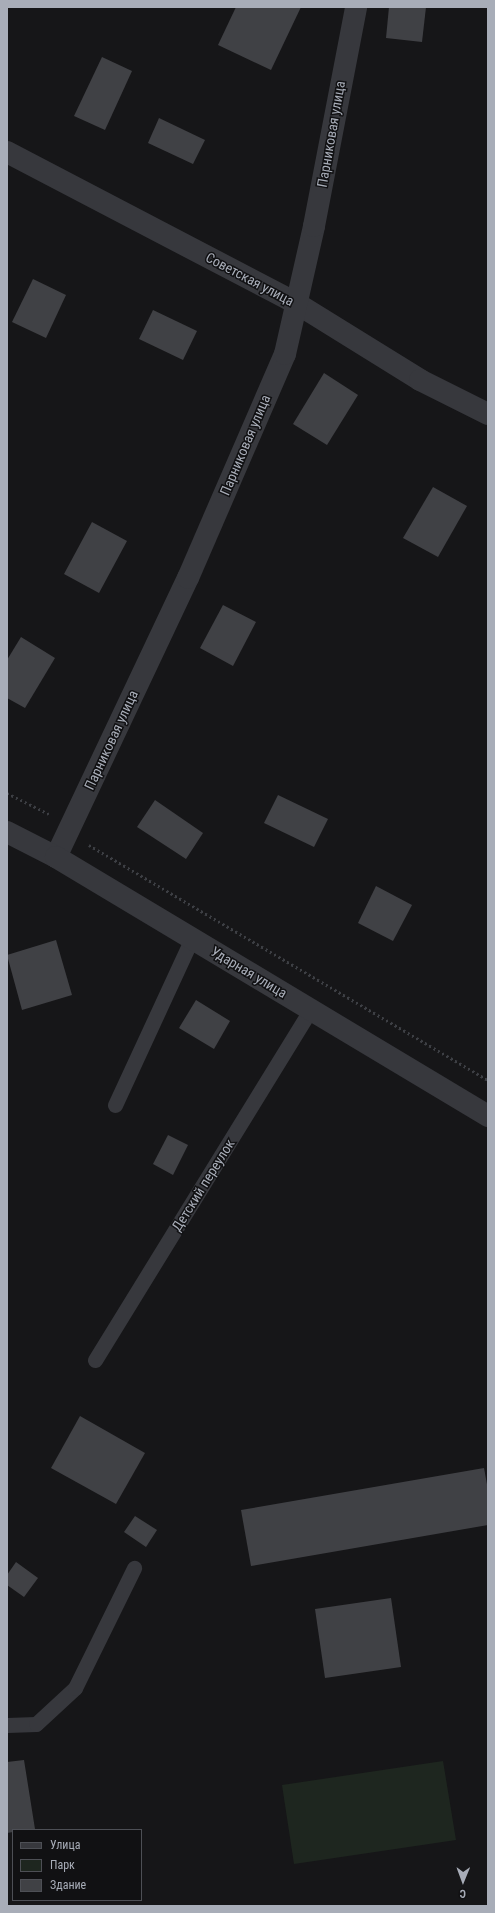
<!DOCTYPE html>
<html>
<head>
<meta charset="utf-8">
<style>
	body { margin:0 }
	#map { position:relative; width:495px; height:1913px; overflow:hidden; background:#161618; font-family:"Roboto Condensed",sans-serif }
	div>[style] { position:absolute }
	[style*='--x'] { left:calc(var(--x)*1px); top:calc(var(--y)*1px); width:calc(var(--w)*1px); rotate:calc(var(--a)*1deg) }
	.green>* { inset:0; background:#1e261f }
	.building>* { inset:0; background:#404145 }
	.path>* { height:2.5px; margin-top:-1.25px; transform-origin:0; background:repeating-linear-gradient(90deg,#3d3f44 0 2px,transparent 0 5px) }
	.service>* { height:15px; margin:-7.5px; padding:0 7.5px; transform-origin:7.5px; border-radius:7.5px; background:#37383d }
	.minor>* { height:22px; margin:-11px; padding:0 11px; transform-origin:11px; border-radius:11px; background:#37383d }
	.tertiary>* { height:22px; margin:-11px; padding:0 11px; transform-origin:11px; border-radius:11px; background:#37383d }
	span { translate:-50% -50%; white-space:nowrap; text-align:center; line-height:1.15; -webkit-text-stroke:3px #111113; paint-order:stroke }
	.street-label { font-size:14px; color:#a8adb8 }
	.frame { position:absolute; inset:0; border:8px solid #a8adb8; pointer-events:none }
	.legend { position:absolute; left:12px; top:1829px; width:130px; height:72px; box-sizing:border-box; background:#111113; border:1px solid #4d4f55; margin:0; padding:5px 7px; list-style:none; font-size:12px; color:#a8adb8 }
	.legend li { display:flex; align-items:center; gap:8px; height:20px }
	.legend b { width:20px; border:1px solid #4d4f55 }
	.north { position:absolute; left:443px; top:1861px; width:40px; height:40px; -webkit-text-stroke:3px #111113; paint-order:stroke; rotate:181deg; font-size:11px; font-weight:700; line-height:16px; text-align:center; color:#a8adb8 }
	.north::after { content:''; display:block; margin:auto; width:14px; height:18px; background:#a8adb8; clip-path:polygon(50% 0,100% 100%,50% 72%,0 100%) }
</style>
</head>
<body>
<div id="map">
	<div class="green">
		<div style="clip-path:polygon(443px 1761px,456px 1840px,294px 1864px,282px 1785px)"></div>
	</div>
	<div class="building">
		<div style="clip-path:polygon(236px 7px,301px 7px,271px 70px,218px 45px)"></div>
		<div style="clip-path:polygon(389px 7px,426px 7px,422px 42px,386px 38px)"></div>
		<div style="clip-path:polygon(102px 57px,132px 71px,105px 130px,74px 116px)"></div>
		<div style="clip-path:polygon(159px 118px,205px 140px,193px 164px,148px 143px)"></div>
		<div style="clip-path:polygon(33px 279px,66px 295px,46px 338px,12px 322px)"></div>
		<div style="clip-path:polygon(153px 310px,197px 331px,183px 360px,139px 339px)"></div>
		<div style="clip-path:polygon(324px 373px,358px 395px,327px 445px,293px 424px)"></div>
		<div style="clip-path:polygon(433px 487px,467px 506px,438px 557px,403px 538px)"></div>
		<div style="clip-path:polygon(92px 522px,127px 541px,99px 593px,64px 574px)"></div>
		<div style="clip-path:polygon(223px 605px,256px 622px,233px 666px,200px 648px)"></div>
		<div style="clip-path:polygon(21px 637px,55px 658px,25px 708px,7px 698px,7px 660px)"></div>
		<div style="clip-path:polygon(278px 795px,328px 819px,314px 847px,264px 823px)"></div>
		<div style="clip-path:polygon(155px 800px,203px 833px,186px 859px,137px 827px)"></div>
		<div style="clip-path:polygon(376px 886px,412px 905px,393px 941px,358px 923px)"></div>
		<div style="clip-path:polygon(56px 940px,72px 995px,22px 1010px,7px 955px)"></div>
		<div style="clip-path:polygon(196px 1000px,230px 1021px,214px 1049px,179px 1028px)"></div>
		<div style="clip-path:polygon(168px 1135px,188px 1145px,173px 1175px,153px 1164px)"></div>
		<div style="clip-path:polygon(80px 1416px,145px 1453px,116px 1504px,51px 1468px)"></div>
		<div style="clip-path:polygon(484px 1468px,488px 1490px,488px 1525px,251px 1566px,241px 1510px)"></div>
		<div style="clip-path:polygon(135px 1516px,157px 1530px,146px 1547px,124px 1532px)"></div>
		<div style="clip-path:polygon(16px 1562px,38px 1578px,24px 1597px,7px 1585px,7px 1575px)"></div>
		<div style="clip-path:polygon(391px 1598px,401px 1667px,325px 1678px,315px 1609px)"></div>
		<div style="clip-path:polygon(24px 1760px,35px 1829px,13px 1830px,13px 1832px,7px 1833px,7px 1762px)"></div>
	</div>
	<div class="path">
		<div style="--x:7;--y:793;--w:47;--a:26.6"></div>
		<div style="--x:89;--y:845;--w:463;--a:30.5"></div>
	</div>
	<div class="service">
		<div style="--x:115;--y:1105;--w:184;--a:-65.2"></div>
		<div style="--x:95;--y:1360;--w:412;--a:-58.4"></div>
		<div style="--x:7;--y:1725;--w:29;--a:-2"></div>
		<div style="--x:36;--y:1724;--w:53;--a:-42.7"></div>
		<div style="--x:75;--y:1688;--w:134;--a:-63.8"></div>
	</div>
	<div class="minor">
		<div style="--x:7;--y:152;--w:326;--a:27.6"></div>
		<div style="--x:296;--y:303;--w:146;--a:31.8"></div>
		<div style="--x:420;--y:380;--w:76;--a:26.6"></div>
		<div style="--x:56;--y:857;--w:309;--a:-64.7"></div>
		<div style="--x:188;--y:578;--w:244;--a:-66.6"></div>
		<div style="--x:285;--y:354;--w:131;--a:-77.2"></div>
		<div style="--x:314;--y:226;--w:223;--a:-79.1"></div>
	</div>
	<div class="tertiary">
		<div style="--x:7;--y:832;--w:55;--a:27"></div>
		<div style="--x:56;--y:857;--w:504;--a:30.94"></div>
	</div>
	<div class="street-label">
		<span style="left:331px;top:134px;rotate:-80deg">Парниковая улица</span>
		<span style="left:250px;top:279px;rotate:28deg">Советская улица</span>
		<span style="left:245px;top:445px;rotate:-67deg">Парниковая улица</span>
		<span style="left:111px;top:740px;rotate:-65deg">Парниковая улица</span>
		<span style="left:249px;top:972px;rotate:31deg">Ударная улица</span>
		<span style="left:203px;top:1185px;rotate:-58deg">Детский переулок</span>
	</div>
	<div class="frame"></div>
	<ul class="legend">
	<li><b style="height:5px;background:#37383d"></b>Улица</li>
	<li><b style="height:11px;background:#1e261f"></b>Парк</li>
	<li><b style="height:11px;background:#404145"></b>Здание</li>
	</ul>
	<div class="north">С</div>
</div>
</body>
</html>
